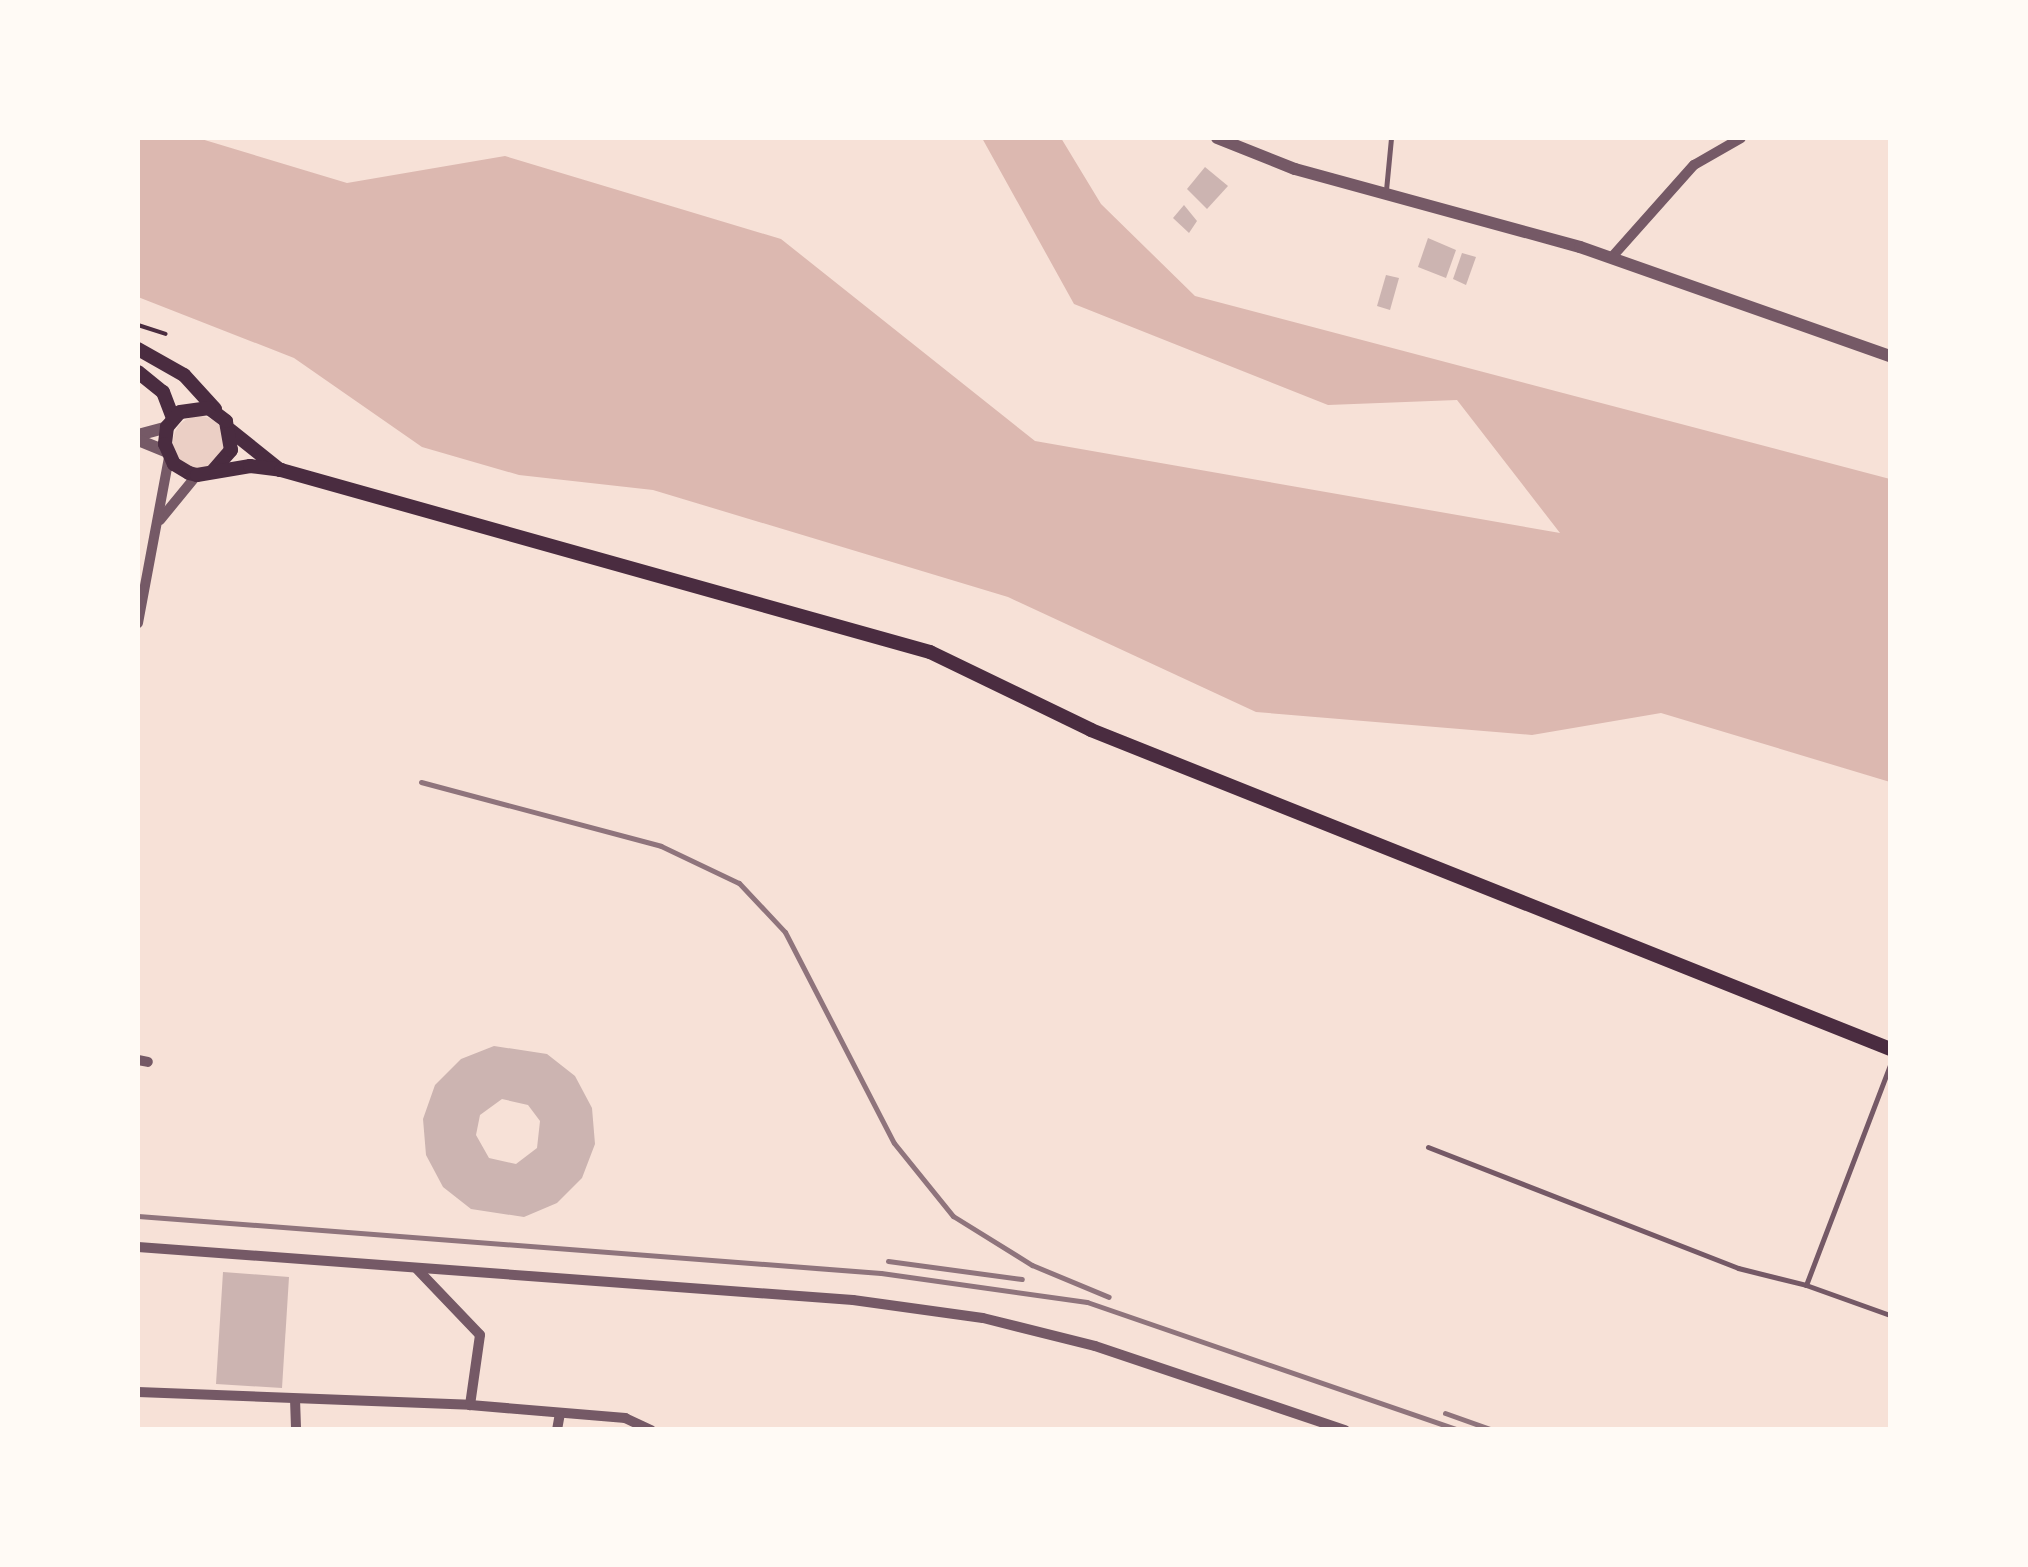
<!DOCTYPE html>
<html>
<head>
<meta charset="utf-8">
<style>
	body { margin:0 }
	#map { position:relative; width:2028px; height:1567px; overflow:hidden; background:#f7e1d7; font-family:Montserrat,sans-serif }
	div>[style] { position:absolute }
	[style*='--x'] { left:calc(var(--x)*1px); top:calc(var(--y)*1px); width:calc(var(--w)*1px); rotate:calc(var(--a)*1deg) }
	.green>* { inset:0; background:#ebcfc5 }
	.round { border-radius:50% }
	.water>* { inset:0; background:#dcb8b0 }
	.building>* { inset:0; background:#ccb4b1 }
	.path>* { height:4px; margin:-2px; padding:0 2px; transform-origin:2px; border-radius:2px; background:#4a2c40 }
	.service>* { height:5px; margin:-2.5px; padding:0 2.5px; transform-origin:2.5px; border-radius:2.5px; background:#755966 }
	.minor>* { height:10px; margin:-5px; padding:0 5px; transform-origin:5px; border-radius:5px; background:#755966 }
	.tertiary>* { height:12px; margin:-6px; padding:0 6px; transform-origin:6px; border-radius:6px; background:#755966 }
	.secondary>* { height:14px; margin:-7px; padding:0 7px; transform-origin:7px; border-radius:7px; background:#4a2c40 }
	.rail>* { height:5px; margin:-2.5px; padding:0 2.5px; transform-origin:2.5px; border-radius:2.5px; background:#8f747c }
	span { translate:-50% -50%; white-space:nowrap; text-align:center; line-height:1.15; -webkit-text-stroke:10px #fffaf5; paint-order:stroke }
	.frame { position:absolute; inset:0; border:140px solid #fffaf5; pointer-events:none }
</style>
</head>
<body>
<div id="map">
	<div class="green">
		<div class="round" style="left:173px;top:416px;width:52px;height:52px"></div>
	</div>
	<div class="water">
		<div style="clip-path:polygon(138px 138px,198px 138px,347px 183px,505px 156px,781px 239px,1035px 441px,1560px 533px,1457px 400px,1328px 405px,1074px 304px,982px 138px,1061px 138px,1101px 204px,1195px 296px,1890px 479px,1890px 782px,1661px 713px,1532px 735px,1256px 712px,1008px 597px,653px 490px,519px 475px,422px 447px,294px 358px,138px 297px)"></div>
	</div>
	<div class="building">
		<div style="clip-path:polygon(1205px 167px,1228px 186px,1207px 209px,1187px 189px)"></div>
		<div style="clip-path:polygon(1184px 205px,1197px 221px,1189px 233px,1173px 218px)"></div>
		<div style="clip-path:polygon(1428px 238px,1456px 250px,1446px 278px,1418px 267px)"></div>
		<div style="clip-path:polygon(1462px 253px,1476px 257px,1466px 285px,1453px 279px)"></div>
		<div style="clip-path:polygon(1386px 275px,1399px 278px,1390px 310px,1377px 306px)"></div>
		<div style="clip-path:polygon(evenodd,494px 1046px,547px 1054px,575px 1076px,592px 1108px,595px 1144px,582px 1178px,557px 1203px,524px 1217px,471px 1209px,443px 1187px,426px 1155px,423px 1119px,435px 1085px,461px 1059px,494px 1046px,502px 1099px,528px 1105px,540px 1121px,537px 1148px,516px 1164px,489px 1158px,476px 1135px,480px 1115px,502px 1099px)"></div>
		<div style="clip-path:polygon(223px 1272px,289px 1277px,282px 1388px,216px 1384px)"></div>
	</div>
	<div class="path">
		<div style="--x:138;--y:325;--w:29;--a:18"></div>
	</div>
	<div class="service">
		<div style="--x:1386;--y:190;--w:52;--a:-84.5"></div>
		<div style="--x:1428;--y:1147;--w:333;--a:21.3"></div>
		<div style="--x:1738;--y:1268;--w:70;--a:14"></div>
		<div style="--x:1806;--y:1285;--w:235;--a:-69.1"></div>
		<div style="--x:1806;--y:1285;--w:89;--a:19.7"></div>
	</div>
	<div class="minor">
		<div style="--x:1611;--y:258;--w:125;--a:-48.3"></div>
		<div style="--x:1694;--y:165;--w:54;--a:-29.9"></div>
		<div style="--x:160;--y:520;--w:58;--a:-50.6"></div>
		<div style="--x:138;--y:623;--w:169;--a:-79.4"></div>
		<div style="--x:138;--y:1060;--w:10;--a:11"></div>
		<div style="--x:138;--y:1247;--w:717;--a:4.24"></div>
		<div style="--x:853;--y:1300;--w:131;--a:7.9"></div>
		<div style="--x:983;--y:1318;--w:115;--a:14"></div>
		<div style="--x:1095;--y:1346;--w:264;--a:18.6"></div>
		<div style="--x:417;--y:1269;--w:91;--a:46.3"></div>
		<div style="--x:480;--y:1335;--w:71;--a:98.1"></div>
		<div style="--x:138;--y:1392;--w:332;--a:2.2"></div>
		<div style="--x:470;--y:1405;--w:156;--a:4.8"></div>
		<div style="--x:625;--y:1418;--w:29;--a:25"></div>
		<div style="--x:295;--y:1399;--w:31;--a:88"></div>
		<div style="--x:557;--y:1430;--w:17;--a:-80"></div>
	</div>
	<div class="tertiary">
		<div style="--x:1217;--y:138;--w:84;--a:21.7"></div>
		<div style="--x:1295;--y:169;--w:295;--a:15.3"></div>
		<div style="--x:1580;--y:247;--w:329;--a:19.4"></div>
		<div style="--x:138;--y:435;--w:30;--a:-15"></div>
		<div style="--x:138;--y:440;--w:31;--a:22"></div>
	</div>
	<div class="secondary">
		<div style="--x:138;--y:349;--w:53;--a:29.5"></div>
		<div style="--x:184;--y:375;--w:46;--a:47.6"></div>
		<div style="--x:138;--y:372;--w:32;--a:39"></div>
		<div style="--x:163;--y:392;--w:28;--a:69"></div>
		<div style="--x:230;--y:430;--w:64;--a:38.7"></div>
		<div style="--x:212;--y:472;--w:29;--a:-49"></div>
		<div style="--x:231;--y:450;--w:29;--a:-100"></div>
		<div style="--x:226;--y:421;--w:21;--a:-143"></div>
		<div style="--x:209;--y:408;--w:29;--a:172"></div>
		<div style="--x:180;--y:412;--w:20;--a:131"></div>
		<div style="--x:167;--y:427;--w:17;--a:97"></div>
		<div style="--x:165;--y:444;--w:22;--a:66"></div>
		<div style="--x:174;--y:464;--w:17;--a:31"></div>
		<div style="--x:189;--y:473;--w:8;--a:14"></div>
		<div style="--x:197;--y:475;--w:54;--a:-9.6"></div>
		<div style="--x:250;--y:466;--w:31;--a:7"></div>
		<div style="--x:281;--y:470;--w:674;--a:15.67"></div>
		<div style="--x:930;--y:652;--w:179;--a:25.8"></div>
		<div style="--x:1091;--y:730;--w:860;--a:21.76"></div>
	</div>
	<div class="rail">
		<div style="--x:421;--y:782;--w:248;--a:14.9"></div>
		<div style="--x:661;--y:846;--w:86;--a:25.4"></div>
		<div style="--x:739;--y:883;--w:67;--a:46.8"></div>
		<div style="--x:785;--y:932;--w:237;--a:62.7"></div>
		<div style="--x:894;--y:1143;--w:94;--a:51.1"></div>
		<div style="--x:953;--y:1216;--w:93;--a:31.8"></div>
		<div style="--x:1032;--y:1265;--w:83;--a:22.6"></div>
		<div style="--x:138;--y:1216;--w:745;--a:4.39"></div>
		<div style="--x:881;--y:1273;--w:208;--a:8"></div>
		<div style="--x:1087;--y:1302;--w:392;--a:19"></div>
		<div style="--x:888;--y:1261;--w:135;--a:7.7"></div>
		<div style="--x:1445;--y:1413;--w:51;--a:19.5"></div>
	</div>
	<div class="frame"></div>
</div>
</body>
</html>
